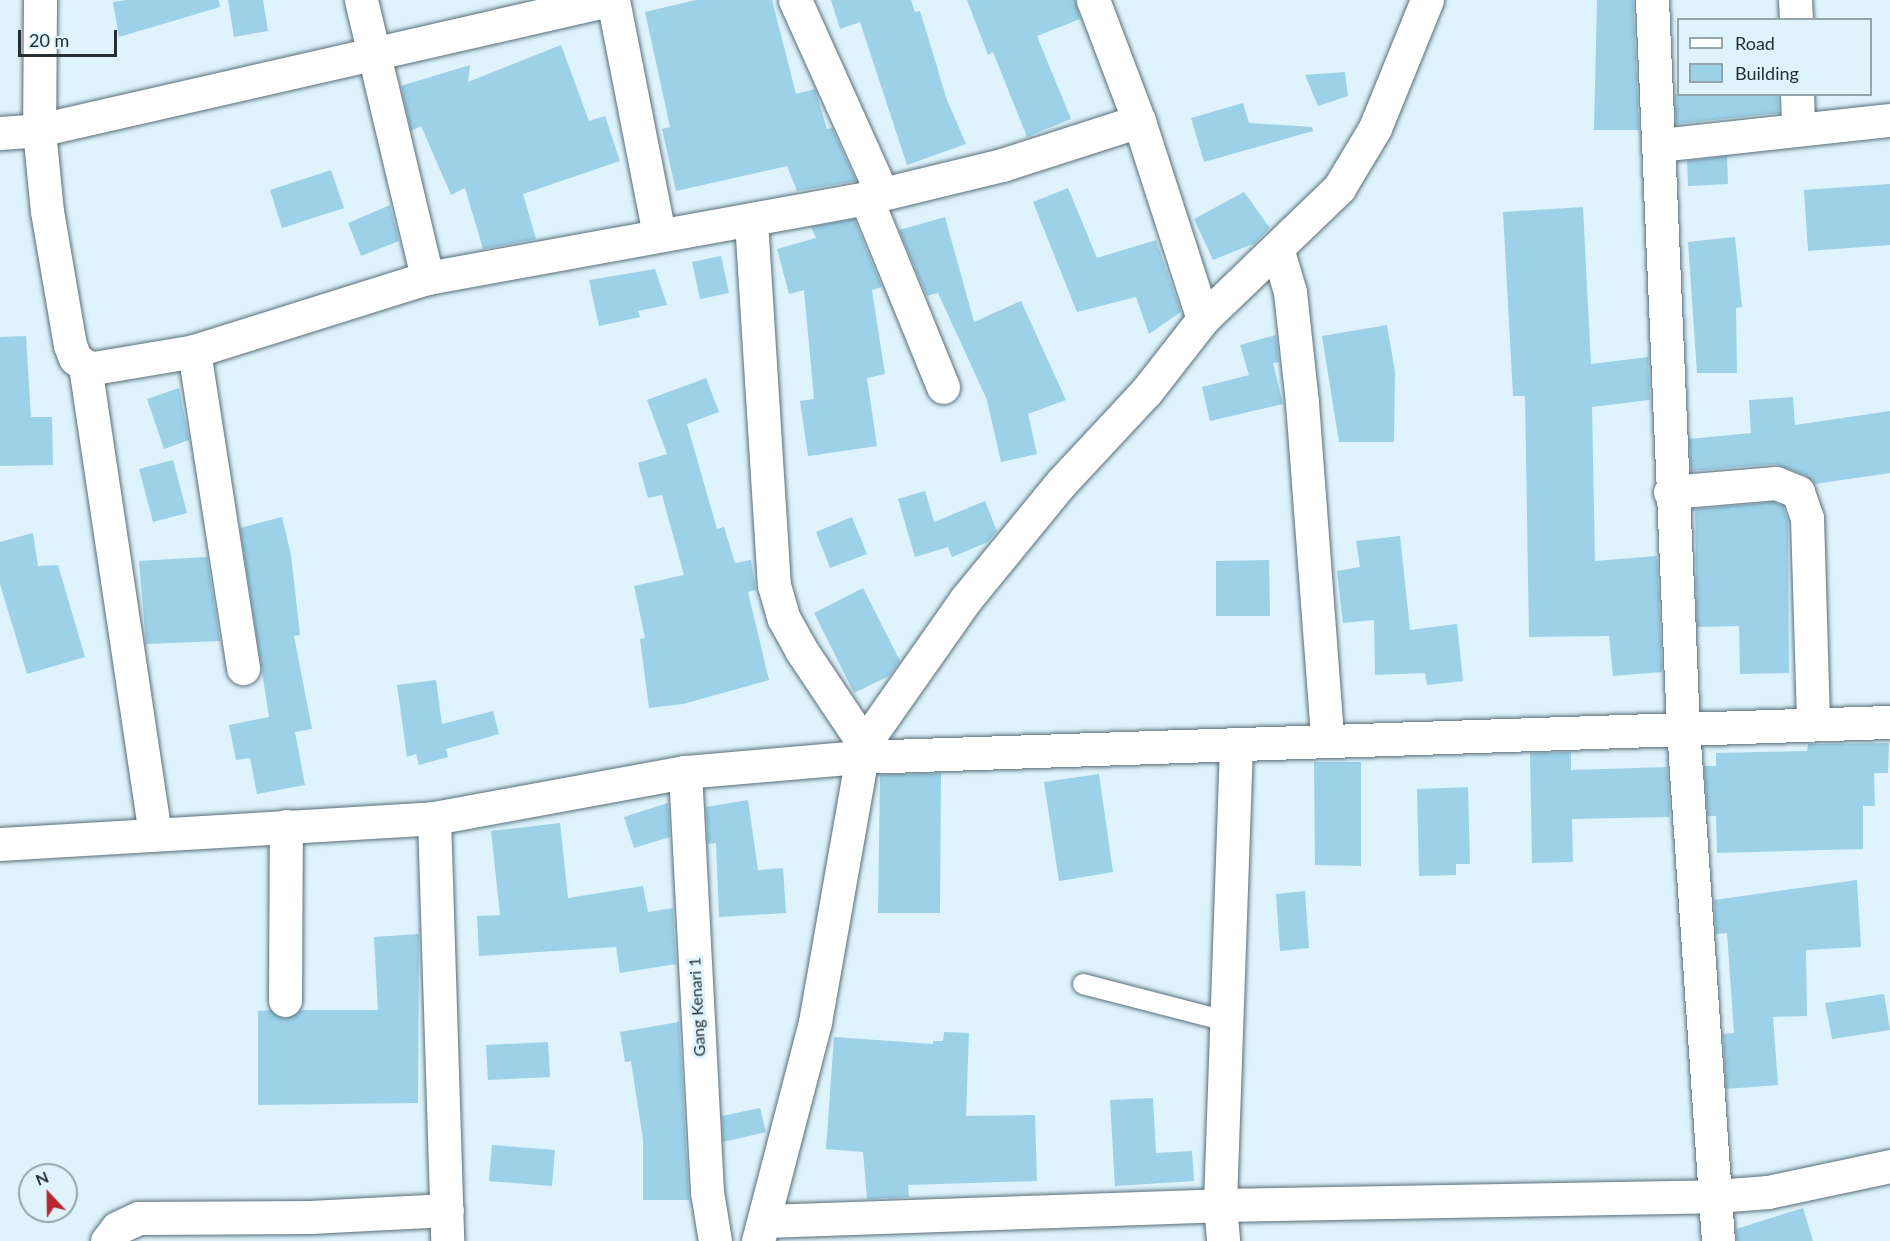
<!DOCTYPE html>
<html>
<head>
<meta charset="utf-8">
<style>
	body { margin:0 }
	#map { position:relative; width:1890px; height:1241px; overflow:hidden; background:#def3fc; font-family:Lato,sans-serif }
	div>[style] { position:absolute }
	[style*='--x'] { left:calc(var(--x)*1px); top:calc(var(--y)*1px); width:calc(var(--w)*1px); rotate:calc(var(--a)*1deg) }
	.building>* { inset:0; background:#9cd1e8 }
	.roads { filter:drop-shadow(0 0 2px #576e79) drop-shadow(0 0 2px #576e79) }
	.service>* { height:20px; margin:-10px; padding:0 10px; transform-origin:10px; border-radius:10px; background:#fff }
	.minor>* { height:33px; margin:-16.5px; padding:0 16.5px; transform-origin:16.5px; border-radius:16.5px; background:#fff }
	span { translate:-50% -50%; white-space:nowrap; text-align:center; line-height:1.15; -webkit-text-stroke:6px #def3fc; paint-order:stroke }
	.street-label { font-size:16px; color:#252f34 }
	.legend { position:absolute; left:1677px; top:18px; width:195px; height:78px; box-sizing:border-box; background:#def3fc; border:2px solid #94a5ac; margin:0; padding:8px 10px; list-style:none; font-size:18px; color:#252f34 }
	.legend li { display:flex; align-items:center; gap:12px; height:30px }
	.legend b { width:30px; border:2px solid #94a5ac }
	.north { position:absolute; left:18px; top:1163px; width:60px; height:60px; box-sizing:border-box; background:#def3fc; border:2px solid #94a5ac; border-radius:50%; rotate:338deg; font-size:16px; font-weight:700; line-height:24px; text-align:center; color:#252f34 }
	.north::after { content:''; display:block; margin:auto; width:21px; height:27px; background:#b92831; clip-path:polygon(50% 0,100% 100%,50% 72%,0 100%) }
	.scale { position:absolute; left:18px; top:30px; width:99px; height:27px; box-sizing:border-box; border:3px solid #252f34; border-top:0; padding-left:8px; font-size:18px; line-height:21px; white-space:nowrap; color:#252f34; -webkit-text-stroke:4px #def3fc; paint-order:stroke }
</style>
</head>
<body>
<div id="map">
	<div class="building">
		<div style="clip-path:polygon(126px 0,219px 0,220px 7px,119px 37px,113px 2px)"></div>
		<div style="clip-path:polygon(228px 0,263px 0,268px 31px,234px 37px)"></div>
		<div style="clip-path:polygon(696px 0,772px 0,796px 94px,815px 89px,827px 129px,832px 128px,856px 181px,797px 191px,787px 166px,676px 191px,662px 129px,670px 127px,645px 12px)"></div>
		<div style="clip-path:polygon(831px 0,911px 0,915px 12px,920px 11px,947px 100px,966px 144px,907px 165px,860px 22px,840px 29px)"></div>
		<div style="clip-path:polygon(967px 0,1075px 0,1080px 19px,1037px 36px,1071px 119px,1027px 137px,993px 52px,988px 55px)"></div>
		<div style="clip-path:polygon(1597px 0,1633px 0,1639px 130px,1594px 130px)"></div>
		<div style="clip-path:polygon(561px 45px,589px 121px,605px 116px,620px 161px,523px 194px,536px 239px,483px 249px,465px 188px,451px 195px,421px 126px,411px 131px,401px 86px,470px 65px,468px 82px)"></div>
		<div style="clip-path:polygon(1345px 72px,1348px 96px,1318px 106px,1305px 75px)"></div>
		<div style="clip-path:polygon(1675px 94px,1778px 94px,1779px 113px,1676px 124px)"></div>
		<div style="clip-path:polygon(1243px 103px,1249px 123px,1312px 127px,1313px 131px,1204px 162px,1191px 118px)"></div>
		<div style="clip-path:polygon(1727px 156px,1728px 184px,1688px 186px,1687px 161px)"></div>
		<div style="clip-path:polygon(331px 170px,344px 208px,282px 228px,270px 190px)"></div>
		<div style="clip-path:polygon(1890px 184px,1890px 245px,1808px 251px,1804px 190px)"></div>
		<div style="clip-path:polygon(1068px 188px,1097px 258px,1156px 240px,1181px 312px,1149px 334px,1136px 297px,1077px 312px,1033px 202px)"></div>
		<div style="clip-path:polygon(1244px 192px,1270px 228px,1255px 243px,1213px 260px,1194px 219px)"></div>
		<div style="clip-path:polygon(390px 205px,399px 241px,361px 256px,348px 223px)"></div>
		<div style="clip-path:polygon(1583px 207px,1591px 364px,1648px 357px,1650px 400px,1592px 407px,1595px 561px,1657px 556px,1662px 672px,1613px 676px,1609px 636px,1529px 637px,1525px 396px,1513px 396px,1503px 212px)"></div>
		<div style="clip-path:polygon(945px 217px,974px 322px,1021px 301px,1066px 400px,1028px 414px,1037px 454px,1001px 462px,987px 400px,938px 293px,927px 296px,899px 230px)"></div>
		<div style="clip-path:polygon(854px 219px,882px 287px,872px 290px,885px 374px,867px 378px,877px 446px,808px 456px,800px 401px,814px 399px,804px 290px,789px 294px,777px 249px,816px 238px,811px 227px)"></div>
		<div style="clip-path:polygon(1735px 237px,1742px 307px,1736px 308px,1737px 373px,1697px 373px,1688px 242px)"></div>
		<div style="clip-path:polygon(721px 256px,729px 293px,700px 299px,692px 262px)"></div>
		<div style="clip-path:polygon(655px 269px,667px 305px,638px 311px,640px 317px,599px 326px,589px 280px)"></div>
		<div style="clip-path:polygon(1387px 325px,1395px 372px,1394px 442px,1339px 442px,1322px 336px)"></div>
		<div style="clip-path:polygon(1276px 335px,1279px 362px,1273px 363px,1283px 404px,1210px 421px,1202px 387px,1249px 375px,1240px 345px)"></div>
		<div style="clip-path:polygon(26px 336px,31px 417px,52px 417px,53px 465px,0 466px,0 337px)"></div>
		<div style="clip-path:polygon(706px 378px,719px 412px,687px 424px,717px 529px,724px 527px,735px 563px,751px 560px,756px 590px,748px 592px,769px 680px,683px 704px,649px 708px,640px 639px,645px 638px,634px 586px,684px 575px,662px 495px,648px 498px,638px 463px,667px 454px,647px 400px)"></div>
		<div style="clip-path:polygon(179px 388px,189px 440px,164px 449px,147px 399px)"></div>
		<div style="clip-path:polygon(1793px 397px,1795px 425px,1890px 411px,1890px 473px,1815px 484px,1805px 475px,1775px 464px,1691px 471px,1689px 439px,1751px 433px,1749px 400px)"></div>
		<div style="clip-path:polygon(173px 460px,187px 513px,153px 522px,139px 469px)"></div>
		<div style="clip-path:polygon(925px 491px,934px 522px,985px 501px,997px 531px,988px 542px,952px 557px,948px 547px,915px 557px,898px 499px)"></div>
		<div style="clip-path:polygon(1773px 502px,1783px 506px,1788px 521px,1789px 673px,1740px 674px,1739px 626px,1697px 627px,1695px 509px)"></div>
		<div style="clip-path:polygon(282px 517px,291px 555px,300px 635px,294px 636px,312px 729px,295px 732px,305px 785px,257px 794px,250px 758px,236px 760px,229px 725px,269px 717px,240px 528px)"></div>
		<div style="clip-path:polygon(852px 517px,867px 554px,830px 568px,816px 532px)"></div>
		<div style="clip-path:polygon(33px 533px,38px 566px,58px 565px,85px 657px,27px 674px,0 584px,0 542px)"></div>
		<div style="clip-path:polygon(1400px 536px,1410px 630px,1457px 624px,1463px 681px,1427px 685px,1425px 673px,1375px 675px,1374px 620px,1343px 623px,1337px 571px,1360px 567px,1356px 541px)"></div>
		<div style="clip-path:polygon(207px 557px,220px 641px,146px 644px,139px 561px)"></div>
		<div style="clip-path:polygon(1269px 560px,1270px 616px,1216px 616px,1216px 561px)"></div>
		<div style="clip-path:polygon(863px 588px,900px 661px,889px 676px,854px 693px,814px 613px)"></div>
		<div style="clip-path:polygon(436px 680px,442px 724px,493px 711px,499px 734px,446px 749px,448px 757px,419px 765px,416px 754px,407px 757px,397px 685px)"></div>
		<div style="clip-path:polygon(1889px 743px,1888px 773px,1874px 773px,1875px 806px,1863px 806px,1863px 849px,1717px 853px,1716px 816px,1708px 816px,1704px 766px,1716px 766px,1716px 753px,1807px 751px,1808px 744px)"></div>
		<div style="clip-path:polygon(1571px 752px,1571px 770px,1667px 767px,1670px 817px,1572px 819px,1573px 862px,1532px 863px,1530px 753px)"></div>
		<div style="clip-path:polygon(1314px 762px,1361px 762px,1361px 866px,1315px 865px)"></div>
		<div style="clip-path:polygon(941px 773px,940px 913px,878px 913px,880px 775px)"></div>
		<div style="clip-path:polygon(1099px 774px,1113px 872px,1059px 881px,1044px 782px)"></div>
		<div style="clip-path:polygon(1468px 787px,1470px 864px,1456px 864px,1456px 875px,1419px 876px,1417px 789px)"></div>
		<div style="clip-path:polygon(748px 800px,758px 870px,783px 868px,786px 913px,719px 917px,716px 843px,708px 844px,706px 807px)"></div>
		<div style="clip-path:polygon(668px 803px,670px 837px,634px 848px,624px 817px)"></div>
		<div style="clip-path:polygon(560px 823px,568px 898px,643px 886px,648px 912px,673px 908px,676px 964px,620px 973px,616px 947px,479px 956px,477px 916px,500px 915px,491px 831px)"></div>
		<div style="clip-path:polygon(1857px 880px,1861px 947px,1806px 950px,1807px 1016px,1773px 1017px,1778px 1085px,1726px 1089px,1723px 1034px,1734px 1033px,1727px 933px,1716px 934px,1714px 900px)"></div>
		<div style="clip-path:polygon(1305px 891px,1309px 948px,1280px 951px,1276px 894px)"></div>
		<div style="clip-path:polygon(419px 934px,418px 1103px,258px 1105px,258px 1011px,270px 1010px,285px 1019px,300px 1010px,378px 1010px,374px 937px)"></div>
		<div style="clip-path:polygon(1884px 994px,1890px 1030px,1832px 1039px,1825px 1003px)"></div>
		<div style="clip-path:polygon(679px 1022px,689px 1200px,643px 1200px,643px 1140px,631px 1061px,625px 1062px,620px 1032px)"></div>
		<div style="clip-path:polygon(944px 1032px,969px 1033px,966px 1116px,1035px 1115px,1037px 1181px,908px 1185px,909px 1197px,867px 1199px,863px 1152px,826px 1149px,834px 1037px,933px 1044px,933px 1041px,943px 1041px)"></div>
		<div style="clip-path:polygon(548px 1042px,550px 1077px,488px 1080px,486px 1045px)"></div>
		<div style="clip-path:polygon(1153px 1098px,1156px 1153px,1192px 1151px,1194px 1181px,1115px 1186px,1110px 1100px)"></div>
		<div style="clip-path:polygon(760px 1108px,766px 1132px,723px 1142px,722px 1116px)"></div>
		<div style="clip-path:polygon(492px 1145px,555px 1150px,552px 1186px,489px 1181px)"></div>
		<div style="clip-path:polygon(1803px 1208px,1813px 1241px,1737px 1241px,1736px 1229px)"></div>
	</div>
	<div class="roads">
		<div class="service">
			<div style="--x:1083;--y:984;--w:148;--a:14.5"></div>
		</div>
		<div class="minor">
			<div style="--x:40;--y:0;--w:130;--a:90.4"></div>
			<div style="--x:39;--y:130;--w:81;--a:84.4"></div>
			<div style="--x:47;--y:211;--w:136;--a:80.3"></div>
			<div style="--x:70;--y:345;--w:14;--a:69"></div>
			<div style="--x:75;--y:358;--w:13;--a:39"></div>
			<div style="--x:85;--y:366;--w:9;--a:13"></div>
			<div style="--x:94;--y:368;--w:101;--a:-9.6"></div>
			<div style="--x:194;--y:351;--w:244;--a:-17.4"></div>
			<div style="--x:427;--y:278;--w:446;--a:-10.3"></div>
			<div style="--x:866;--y:198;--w:140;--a:-13.6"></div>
			<div style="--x:1002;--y:165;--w:144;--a:-17.8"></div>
			<div style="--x:361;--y:0;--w:286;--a:76.6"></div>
			<div style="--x:613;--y:0;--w:238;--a:78.9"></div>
			<div style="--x:795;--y:0;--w:213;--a:65.8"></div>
			<div style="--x:1093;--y:0;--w:129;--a:69.2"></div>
			<div style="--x:1139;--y:121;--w:208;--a:72.1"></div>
			<div style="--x:1652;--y:0;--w:729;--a:87.56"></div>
			<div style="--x:1683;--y:728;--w:514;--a:86.1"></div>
			<div style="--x:1795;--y:0;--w:20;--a:87"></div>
			<div style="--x:1797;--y:94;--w:35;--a:88"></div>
			<div style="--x:0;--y:133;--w:39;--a:-4"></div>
			<div style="--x:39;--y:130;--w:585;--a:-12.85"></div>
			<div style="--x:1659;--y:145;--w:232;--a:-6.2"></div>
			<div style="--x:866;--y:198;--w:204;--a:67.8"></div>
			<div style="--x:751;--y:221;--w:365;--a:86.4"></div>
			<div style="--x:774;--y:585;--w:35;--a:74"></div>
			<div style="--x:784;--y:619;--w:35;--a:61"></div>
			<div style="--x:801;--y:650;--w:113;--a:56.2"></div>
			<div style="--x:1277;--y:248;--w:46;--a:73.5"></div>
			<div style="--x:1290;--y:292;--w:112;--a:83.8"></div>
			<div style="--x:1302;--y:403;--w:337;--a:85.7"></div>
			<div style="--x:194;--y:351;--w:321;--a:81.2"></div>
			<div style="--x:85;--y:366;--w:472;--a:81.5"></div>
			<div style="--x:1670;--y:492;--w:106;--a:-4.9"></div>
			<div style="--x:1776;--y:483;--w:24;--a:22"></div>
			<div style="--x:1798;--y:492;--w:28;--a:71"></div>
			<div style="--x:1807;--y:518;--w:206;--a:88.3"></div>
			<div style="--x:1236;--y:745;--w:460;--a:92"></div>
			<div style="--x:1220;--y:1205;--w:496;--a:-1"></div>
			<div style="--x:1716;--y:1196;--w:52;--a:-4.4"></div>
			<div style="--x:1768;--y:1192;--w:125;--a:-12"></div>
			<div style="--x:685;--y:772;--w:421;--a:87"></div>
			<div style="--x:707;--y:1192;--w:50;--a:80.7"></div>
			<div style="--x:434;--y:818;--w:423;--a:88.2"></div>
			<div style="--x:0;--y:844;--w:435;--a:-3.4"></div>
			<div style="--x:434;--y:818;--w:255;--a:-10.4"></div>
			<div style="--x:685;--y:772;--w:176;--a:-4.9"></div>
			<div style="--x:860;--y:757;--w:1031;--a:-1.95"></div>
			<div style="--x:285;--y:1000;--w:174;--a:-89.7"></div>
			<div style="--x:766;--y:1221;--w:454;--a:-2"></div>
			<div style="--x:1220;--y:1205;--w:36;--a:85"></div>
			<div style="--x:107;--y:1241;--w:16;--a:-52"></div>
			<div style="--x:117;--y:1228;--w:23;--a:-25"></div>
			<div style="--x:138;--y:1218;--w:172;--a:-0.3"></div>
			<div style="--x:310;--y:1217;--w:137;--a:-2.9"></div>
			<div style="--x:758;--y:1241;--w:226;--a:-75.4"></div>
			<div style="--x:815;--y:1022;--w:282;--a:-80"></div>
			<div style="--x:864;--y:744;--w:177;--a:-54.9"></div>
			<div style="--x:966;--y:599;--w:150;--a:-50.7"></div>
			<div style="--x:1061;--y:483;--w:125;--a:-47"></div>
			<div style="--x:1146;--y:392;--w:93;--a:-52"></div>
			<div style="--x:1203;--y:319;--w:189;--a:-43.9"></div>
			<div style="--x:1339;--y:188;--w:70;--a:-59"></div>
			<div style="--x:1375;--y:128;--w:138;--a:-67.9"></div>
		</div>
	</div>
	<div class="street-label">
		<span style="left:697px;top:1007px;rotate:-93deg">Gang Kenari 1</span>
	</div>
	<ul class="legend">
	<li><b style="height:8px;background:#fff"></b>Road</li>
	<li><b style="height:16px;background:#9cd1e8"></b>Building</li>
	</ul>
	<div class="north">N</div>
	<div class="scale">20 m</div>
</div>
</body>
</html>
